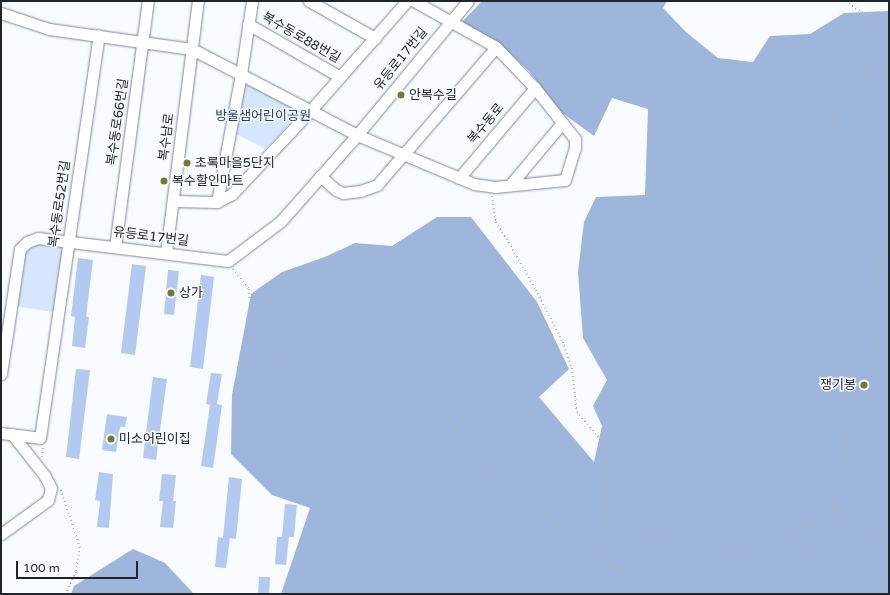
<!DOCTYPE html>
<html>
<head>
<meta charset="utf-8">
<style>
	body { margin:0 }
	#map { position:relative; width:890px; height:595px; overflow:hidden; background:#f8fbff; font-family:"Varela Round","Noto Sans KR",sans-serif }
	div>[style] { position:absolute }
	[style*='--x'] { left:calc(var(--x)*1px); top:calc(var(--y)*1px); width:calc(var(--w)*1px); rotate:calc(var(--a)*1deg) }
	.green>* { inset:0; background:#d7e6ff }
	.forest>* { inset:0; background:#9eb6dc }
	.building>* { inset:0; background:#b2caf1 }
	.path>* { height:1.5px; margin-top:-0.75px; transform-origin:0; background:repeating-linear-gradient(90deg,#b0b3b8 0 1px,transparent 0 4px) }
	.roads { filter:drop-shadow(0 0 1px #7c8799) drop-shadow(0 0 1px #7c8799) }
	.minor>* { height:11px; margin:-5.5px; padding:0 5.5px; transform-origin:5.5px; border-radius:5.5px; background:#fff }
	.dots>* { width:11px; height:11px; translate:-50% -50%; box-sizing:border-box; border:2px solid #f8fbff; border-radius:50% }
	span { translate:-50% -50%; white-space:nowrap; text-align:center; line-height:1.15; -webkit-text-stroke:3px #f8fbff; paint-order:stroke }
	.street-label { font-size:13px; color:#20252c }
	.poi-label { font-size:13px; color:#20252c }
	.left { translate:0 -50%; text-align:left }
	.right { translate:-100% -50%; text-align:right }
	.park-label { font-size:13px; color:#234172 }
	.frame { position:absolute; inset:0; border:2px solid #20252c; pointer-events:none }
	.scale { position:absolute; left:16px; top:561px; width:122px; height:18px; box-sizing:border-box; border:2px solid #20252c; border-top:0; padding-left:5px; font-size:12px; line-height:14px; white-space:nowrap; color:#20252c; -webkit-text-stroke:3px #f8fbff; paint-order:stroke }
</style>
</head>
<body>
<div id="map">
	<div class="green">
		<div style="clip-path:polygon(245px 76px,302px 111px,265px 149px,235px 133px)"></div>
		<div style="clip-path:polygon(38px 240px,65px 243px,53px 312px,14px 306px,24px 250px)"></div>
	</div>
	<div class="forest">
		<div style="clip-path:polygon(482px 1px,667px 1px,663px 8px,686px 32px,718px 58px,753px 62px,770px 36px,810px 34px,844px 13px,889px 11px,889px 594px,281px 594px,310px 508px,272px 495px,231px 454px,232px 395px,251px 294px,282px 272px,325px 257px,355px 243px,392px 246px,437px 217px,471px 217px,537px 302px,569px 369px,539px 397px,594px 462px,602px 426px,593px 406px,607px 380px,583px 338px,578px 272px,584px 222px,596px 197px,645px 195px,648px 109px,612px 98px,594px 136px,561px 112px,529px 71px,500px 44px,462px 22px)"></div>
		<div style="clip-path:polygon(133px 549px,165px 563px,194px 594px,71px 594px,74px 586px)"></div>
	</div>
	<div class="building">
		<div style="clip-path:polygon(78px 258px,93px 260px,86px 317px,89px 317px,85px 348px,72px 346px,75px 317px,71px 316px)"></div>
		<div style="clip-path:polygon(132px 264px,146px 266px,135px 355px,121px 353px)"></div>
		<div style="clip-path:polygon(168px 270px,179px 271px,174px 315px,164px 314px)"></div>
		<div style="clip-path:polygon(201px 275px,214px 277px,203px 369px,190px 367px)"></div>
		<div style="clip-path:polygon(76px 369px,90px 370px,79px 459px,66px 457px)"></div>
		<div style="clip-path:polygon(211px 373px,222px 374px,217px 404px,222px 405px,213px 468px,201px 466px,210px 405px,206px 404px)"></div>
		<div style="clip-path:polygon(153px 377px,167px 379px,156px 460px,143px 458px)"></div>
		<div style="clip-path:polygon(107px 414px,127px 417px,125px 427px,120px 427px,116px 452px,102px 450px)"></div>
		<div style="clip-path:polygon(99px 472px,113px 474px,109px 528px,97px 527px,100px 501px,95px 500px)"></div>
		<div style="clip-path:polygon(162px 474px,176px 475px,173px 501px,176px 501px,173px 528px,160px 527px,163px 501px,159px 501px)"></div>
		<div style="clip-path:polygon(229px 477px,242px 479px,236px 539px,230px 538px,226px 568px,215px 567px,218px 537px,223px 538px)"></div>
		<div style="clip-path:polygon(285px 504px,297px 505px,294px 537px,289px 537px,286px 565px,275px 564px,277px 537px,282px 537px)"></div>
		<div style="clip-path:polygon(259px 577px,270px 577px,269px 594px,258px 594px)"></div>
	</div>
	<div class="path">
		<div style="--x:846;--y:1;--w:31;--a:37"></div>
		<div style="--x:871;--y:20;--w:21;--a:31"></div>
		<div style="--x:889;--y:75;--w:23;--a:-170"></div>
		<div style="--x:866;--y:71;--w:16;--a:137"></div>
		<div style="--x:854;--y:82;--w:14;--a:146"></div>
		<div style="--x:842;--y:90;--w:30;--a:110"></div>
		<div style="--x:832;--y:118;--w:49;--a:75.7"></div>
		<div style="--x:844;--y:165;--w:21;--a:25"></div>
		<div style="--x:863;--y:174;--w:22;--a:-22"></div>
		<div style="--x:883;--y:166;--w:6;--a:0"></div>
		<div style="--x:492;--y:196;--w:26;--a:81"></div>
		<div style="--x:496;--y:222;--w:20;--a:57"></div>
		<div style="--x:507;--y:239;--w:59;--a:60.4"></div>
		<div style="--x:536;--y:290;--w:59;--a:62.6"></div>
		<div style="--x:563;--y:342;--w:28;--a:71"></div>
		<div style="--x:572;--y:368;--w:44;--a:83.5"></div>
		<div style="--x:577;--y:412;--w:35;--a:49"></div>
		<div style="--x:600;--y:438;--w:13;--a:67"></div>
		<div style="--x:605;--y:450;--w:23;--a:83"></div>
		<div style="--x:608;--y:473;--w:33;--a:95"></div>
		<div style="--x:605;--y:506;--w:11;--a:85"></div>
		<div style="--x:606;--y:517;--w:16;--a:105"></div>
		<div style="--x:602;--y:532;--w:17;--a:93"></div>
		<div style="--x:601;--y:549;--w:17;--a:57"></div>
		<div style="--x:233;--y:269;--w:26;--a:51"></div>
		<div style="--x:249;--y:289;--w:16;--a:83"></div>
		<div style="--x:251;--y:305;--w:13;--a:90"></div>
		<div style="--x:251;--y:318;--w:34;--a:105"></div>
		<div style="--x:242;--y:351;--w:8;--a:67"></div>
		<div style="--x:245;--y:358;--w:12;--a:14"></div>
		<div style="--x:257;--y:361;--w:47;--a:-8.7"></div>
		<div style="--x:303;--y:354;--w:35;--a:-24"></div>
		<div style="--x:335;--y:340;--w:32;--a:-9"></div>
		<div style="--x:367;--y:335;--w:15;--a:-32"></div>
		<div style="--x:380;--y:327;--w:11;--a:10"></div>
		<div style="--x:391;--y:329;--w:27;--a:63"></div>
		<div style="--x:403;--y:353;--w:14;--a:17"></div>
		<div style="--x:416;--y:357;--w:9;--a:36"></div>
		<div style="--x:423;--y:362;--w:28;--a:77"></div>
		<div style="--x:429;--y:389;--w:48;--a:56"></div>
		<div style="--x:456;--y:429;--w:28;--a:49"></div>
		<div style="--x:474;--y:450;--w:13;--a:99"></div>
		<div style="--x:472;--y:463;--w:6;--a:72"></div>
		<div style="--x:474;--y:469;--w:6;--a:18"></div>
		<div style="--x:480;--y:471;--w:11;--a:-22"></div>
		<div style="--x:490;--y:467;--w:4;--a:34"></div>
		<div style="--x:493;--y:469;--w:4;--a:45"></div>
		<div style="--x:496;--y:472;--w:11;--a:68"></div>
		<div style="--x:500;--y:482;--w:12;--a:31"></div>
		<div style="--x:510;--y:488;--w:23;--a:52"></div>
		<div style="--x:524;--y:506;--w:8;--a:14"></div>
		<div style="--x:532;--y:508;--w:13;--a:0"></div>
		<div style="--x:545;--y:508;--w:8;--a:67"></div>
		<div style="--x:548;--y:515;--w:50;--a:41.7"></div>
		<div style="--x:585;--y:548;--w:18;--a:38"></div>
		<div style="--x:599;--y:559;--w:39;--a:30"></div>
		<div style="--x:42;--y:457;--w:11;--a:-85"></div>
		<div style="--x:61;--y:490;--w:60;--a:71.6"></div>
		<div style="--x:80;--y:547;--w:25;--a:99"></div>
		<div style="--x:76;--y:572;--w:24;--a:114"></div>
		<div style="--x:607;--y:512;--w:11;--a:45"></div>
		<div style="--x:615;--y:520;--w:18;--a:9"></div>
		<div style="--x:633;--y:523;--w:13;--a:48"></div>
		<div style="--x:642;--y:533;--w:11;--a:34"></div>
		<div style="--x:651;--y:539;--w:20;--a:3"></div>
		<div style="--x:671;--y:540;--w:19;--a:74"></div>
		<div style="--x:676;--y:558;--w:6;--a:45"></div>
		<div style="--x:839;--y:535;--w:9;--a:-84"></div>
		<div style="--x:840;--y:526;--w:22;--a:-111"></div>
		<div style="--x:832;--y:505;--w:55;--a:-76.2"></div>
		<div style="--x:845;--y:452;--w:22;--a:-85"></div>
		<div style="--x:847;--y:430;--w:30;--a:-73"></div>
		<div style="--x:856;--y:401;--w:51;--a:-65.9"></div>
		<div style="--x:877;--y:354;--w:38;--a:-96"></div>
		<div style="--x:873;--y:316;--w:57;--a:-83"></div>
		<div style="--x:880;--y:259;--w:17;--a:-57"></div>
		<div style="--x:813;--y:538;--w:6;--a:-31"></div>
		<div style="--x:818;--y:535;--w:30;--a:0"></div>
		<div style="--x:848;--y:535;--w:26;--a:-13"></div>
		<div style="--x:788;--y:541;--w:19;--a:39"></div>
		<div style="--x:803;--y:553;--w:7;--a:-8"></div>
		<div style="--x:810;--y:552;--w:4;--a:-63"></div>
		<div style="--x:812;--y:548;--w:10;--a:-84"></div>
		<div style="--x:813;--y:538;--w:7;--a:-117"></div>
		<div style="--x:810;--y:532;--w:7;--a:-82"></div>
		<div style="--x:728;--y:550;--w:56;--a:51.5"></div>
		<div style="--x:627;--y:594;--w:12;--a:-70"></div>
		<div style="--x:631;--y:583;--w:16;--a:-52"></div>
		<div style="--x:641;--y:570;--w:43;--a:-12.1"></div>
		<div style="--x:683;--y:561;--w:18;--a:-22"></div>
		<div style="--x:700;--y:554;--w:15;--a:-42"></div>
		<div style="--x:711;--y:544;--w:19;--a:18"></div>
		<div style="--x:729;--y:550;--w:9;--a:0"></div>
		<div style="--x:738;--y:550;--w:24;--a:-12"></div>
		<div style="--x:761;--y:545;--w:14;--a:-25"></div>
		<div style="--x:774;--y:539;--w:14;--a:8"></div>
		<div style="--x:788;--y:541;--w:12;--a:-55"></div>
		<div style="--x:795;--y:531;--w:18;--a:-22"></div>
		<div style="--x:812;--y:524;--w:28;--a:-44"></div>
		<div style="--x:832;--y:505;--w:26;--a:25"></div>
		<div style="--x:856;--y:516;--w:41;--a:37.1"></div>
		<div style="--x:880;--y:594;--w:17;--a:-57"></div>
	</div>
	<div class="roads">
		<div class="minor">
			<div style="--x:309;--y:1;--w:76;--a:29.3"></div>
			<div style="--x:1;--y:13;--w:51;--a:18.4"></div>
			<div style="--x:49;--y:29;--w:144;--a:8"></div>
			<div style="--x:192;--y:49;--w:186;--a:27.5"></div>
			<div style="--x:357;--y:135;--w:127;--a:22.7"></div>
			<div style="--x:474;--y:184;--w:21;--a:8"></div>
			<div style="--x:495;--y:187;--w:70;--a:-5.7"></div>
			<div style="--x:565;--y:180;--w:34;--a:-73"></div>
			<div style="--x:575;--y:148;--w:9;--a:-90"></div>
			<div style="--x:575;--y:139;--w:65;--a:-128.1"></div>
			<div style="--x:535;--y:88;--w:57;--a:-133.6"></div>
			<div style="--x:496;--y:47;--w:94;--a:-150.7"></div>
			<div style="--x:248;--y:24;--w:106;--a:29.9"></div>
			<div style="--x:320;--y:176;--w:21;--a:41"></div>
			<div style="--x:336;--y:190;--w:8;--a:23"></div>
			<div style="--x:343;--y:193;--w:17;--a:-7"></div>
			<div style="--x:360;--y:191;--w:18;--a:-19"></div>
			<div style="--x:377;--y:185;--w:182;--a:-49.2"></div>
			<div style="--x:459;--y:178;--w:118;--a:-49.8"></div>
			<div style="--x:510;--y:185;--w:81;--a:-50"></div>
			<div style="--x:173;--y:201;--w:44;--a:1.3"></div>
			<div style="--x:217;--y:202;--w:17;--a:-28"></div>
			<div style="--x:232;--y:194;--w:114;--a:-46.8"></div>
			<div style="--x:310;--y:111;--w:147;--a:-48.6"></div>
			<div style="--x:217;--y:202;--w:130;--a:-79.4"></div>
			<div style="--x:241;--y:74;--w:74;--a:-81.4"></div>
			<div style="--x:115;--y:247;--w:248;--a:-82.4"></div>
			<div style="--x:166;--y:253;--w:254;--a:-82.8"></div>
			<div style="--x:1;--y:374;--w:126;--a:-81.4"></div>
			<div style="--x:20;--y:249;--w:10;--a:-45"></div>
			<div style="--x:27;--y:242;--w:12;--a:-20"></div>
			<div style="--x:38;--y:238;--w:191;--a:6.9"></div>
			<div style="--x:228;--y:261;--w:66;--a:-37"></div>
			<div style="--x:281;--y:221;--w:115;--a:-48.5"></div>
			<div style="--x:357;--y:135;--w:174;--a:-50.4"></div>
			<div style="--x:1;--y:433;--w:39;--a:7"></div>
			<div style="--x:40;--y:438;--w:407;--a:-81.7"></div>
			<div style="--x:1;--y:534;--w:58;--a:-35.9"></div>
			<div style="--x:48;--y:500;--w:12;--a:-76"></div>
			<div style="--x:51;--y:488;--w:13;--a:-117"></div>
			<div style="--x:45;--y:476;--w:53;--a:-128.2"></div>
		</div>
	</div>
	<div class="dots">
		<div style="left:401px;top:95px;background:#757b25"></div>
		<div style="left:187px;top:163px;background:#757b25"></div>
		<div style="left:164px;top:181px;background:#757b25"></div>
		<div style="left:171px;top:293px;background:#757b25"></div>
		<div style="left:864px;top:385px;background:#757b25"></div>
		<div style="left:111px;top:439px;background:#757b25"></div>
	</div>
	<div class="street-label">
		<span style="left:301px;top:38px;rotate:30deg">복수동로88번길</span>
		<span style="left:401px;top:59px;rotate:-51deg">유등로17번길</span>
		<span style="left:118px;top:122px;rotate:-82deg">복수동로66번길</span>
		<span style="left:486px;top:124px;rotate:-50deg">복수동로</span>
		<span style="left:167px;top:137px;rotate:-83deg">복수남로</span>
		<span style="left:60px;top:204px;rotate:-82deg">복수동로52번길</span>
		<span style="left:151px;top:237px;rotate:7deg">유등로17번길</span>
	</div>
	<div class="poi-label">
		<span class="left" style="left:409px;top:95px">안복수길</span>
		<span class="left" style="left:195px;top:163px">초록마을5단지</span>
		<span class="left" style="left:172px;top:181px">복수할인마트</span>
		<span class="left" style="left:179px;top:293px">상가</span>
		<span class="right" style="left:856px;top:385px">쟁기봉</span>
		<span class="left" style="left:119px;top:439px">미소어린이집</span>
	</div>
	<div class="park-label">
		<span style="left:263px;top:116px">방울샘어린이공원</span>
	</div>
	<div class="frame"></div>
	<div class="scale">100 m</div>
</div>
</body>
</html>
